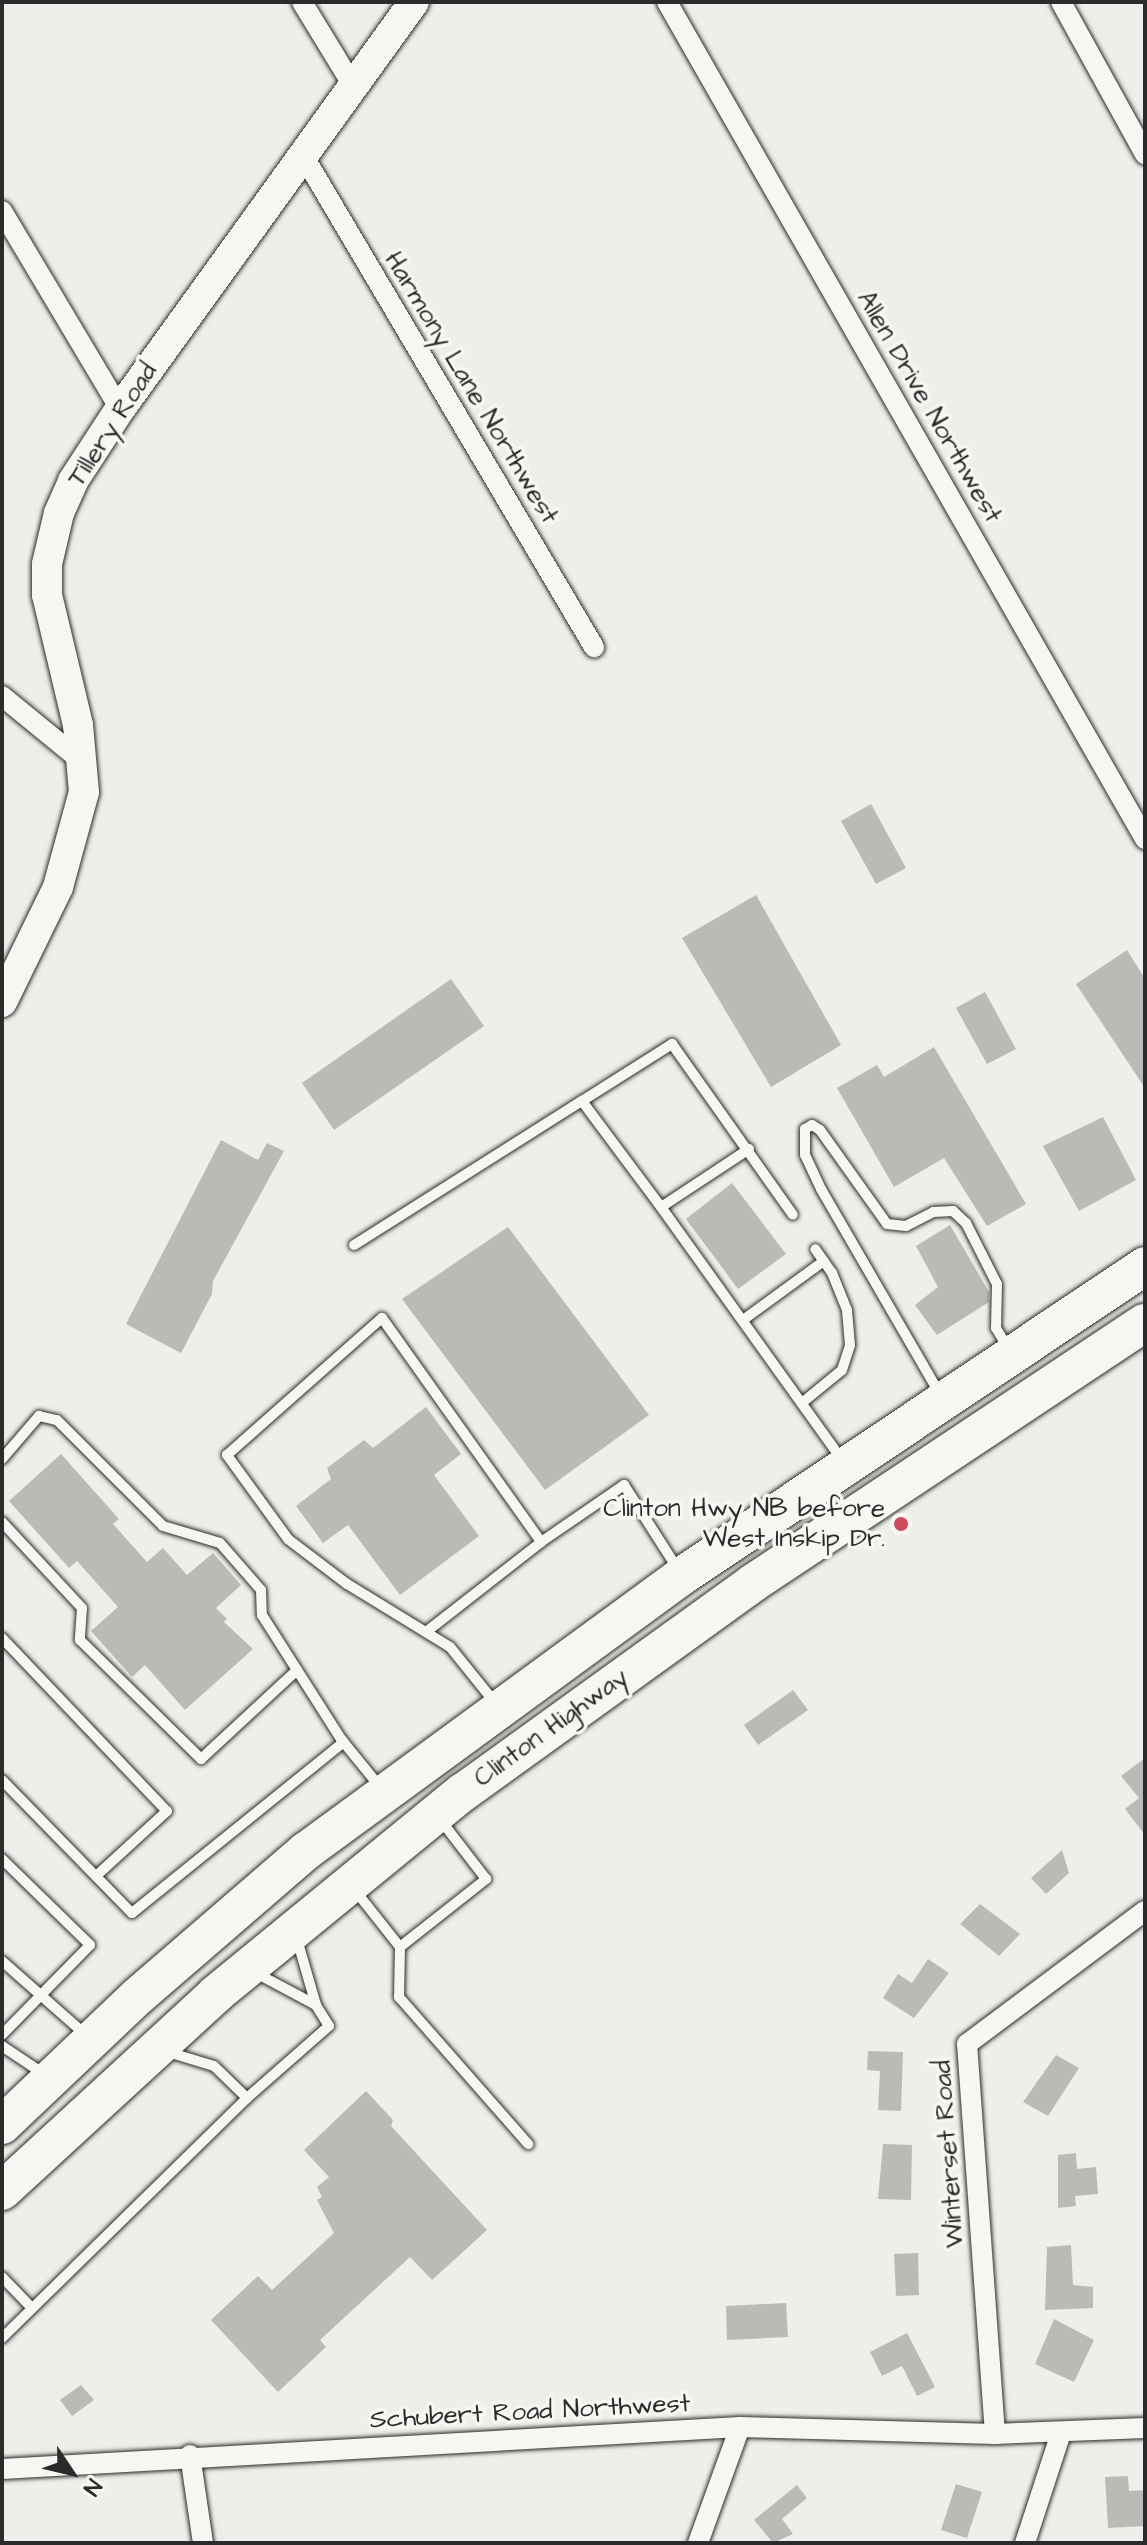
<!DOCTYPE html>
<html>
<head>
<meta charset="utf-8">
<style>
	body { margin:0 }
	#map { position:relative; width:1147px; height:2545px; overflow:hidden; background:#eeeeea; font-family:"Architects Daughter",sans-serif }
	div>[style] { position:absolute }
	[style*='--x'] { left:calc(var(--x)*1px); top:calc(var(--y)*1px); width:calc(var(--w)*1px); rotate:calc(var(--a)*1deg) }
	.building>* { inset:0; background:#babab7 }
	.roads { filter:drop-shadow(0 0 2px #2b2b2b) drop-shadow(0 0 2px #2b2b2b) }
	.lane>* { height:10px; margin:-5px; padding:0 5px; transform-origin:5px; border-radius:5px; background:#f6f6f2 }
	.street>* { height:20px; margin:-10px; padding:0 10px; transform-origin:10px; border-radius:10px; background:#f6f6f2 }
	.secondary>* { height:30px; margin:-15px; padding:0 15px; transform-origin:15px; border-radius:15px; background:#f6f6f2 }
	.highway>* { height:38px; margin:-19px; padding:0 19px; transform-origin:19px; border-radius:19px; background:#f6f6f2 }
	.dots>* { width:22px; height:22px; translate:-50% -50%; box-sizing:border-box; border:4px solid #f6f6f2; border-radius:50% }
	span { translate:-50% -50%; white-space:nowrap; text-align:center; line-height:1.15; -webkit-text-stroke:7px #f6f6f2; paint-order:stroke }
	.street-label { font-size:26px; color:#2b2b2b }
	.poi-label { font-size:26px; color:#2b2b2b }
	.right { translate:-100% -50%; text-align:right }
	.frame { position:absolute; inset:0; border:4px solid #2b2b2b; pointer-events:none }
	.north { position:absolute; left:32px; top:2433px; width:80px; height:80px; -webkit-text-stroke:6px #f6f6f2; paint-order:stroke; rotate:125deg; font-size:22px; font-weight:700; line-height:32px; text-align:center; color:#2b2b2b }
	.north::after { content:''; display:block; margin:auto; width:28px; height:36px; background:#2b2b2b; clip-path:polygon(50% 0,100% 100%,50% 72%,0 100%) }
</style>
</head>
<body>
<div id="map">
	<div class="building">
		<div style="clip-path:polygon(871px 804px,906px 868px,876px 884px,841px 821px)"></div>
		<div style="clip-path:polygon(756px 895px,841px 1045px,771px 1087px,682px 938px)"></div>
		<div style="clip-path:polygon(1127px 950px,1145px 979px,1145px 1088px,1076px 984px)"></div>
		<div style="clip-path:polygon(451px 979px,484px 1026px,334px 1130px,302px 1083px)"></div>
		<div style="clip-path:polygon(985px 992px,1016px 1049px,987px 1064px,956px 1008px)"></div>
		<div style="clip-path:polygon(934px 1047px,1026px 1204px,987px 1226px,944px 1158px,894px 1187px,837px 1088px,877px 1065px,884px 1077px)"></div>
		<div style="clip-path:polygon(1103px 1117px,1136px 1180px,1079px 1211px,1043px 1146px)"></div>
		<div style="clip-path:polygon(221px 1140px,258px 1160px,267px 1143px,284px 1151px,213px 1281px,212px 1294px,181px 1353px,126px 1324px)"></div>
		<div style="clip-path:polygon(732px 1183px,786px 1254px,738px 1289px,686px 1219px)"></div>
		<div style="clip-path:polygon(950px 1225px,989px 1292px,989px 1302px,937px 1335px,915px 1305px,938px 1287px,916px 1246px)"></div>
		<div style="clip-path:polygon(508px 1227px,649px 1415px,545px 1490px,402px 1299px)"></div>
		<div style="clip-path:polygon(426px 1407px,461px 1454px,434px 1475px,479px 1536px,400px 1595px,348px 1525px,323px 1543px,296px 1506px,331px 1479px,327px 1468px,364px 1440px,373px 1448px)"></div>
		<div style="clip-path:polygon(61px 1454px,119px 1519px,113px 1524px,147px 1562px,163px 1548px,187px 1575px,213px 1553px,241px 1585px,216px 1608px,227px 1619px,224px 1622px,253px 1649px,185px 1710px,145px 1665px,132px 1677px,91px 1631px,118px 1607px,77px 1561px,69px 1568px,9px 1501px)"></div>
		<div style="clip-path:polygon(793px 1690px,808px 1710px,758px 1745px,744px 1725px)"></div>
		<div style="clip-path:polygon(1145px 1758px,1145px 1835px,1125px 1809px,1139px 1798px,1121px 1776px)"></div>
		<div style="clip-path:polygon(1062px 1850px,1069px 1873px,1046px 1894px,1031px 1878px)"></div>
		<div style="clip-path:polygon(980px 1904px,1020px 1934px,999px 1956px,960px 1924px)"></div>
		<div style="clip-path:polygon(928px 1959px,949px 1973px,914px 2018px,883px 1998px,898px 1974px,912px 1983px)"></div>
		<div style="clip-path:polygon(868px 2051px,903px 2052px,901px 2111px,878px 2110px,880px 2071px,867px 2070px)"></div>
		<div style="clip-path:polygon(1056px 2055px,1079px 2068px,1048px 2116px,1023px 2102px)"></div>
		<div style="clip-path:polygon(366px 2091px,393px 2120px,391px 2126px,487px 2230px,432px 2280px,410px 2257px,320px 2340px,326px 2347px,278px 2392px,211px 2320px,258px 2276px,272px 2290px,334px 2233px,317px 2200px,322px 2197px,317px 2187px,329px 2177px,304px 2150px)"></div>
		<div style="clip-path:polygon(883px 2144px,912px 2145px,911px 2200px,878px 2199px)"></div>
		<div style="clip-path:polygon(1076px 2153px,1077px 2169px,1096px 2167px,1098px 2194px,1075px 2196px,1076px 2206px,1058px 2208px,1058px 2155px)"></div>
		<div style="clip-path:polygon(1071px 2245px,1073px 2285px,1093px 2287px,1093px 2308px,1045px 2310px,1047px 2247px)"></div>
		<div style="clip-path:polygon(918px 2253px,919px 2295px,896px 2296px,894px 2254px)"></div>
		<div style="clip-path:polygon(786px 2303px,788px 2337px,727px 2340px,726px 2306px)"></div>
		<div style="clip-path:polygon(1054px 2319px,1094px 2340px,1074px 2382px,1035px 2364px)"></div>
		<div style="clip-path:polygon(907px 2333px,935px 2387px,917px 2396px,902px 2366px,882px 2376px,870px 2352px)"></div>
		<div style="clip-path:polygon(81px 2385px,94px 2400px,72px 2416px,60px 2400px)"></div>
		<div style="clip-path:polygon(1128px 2476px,1129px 2491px,1145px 2490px,1145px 2526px,1108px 2528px,1105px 2477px)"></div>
		<div style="clip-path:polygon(956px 2484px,982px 2492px,967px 2538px,941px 2530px)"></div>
		<div style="clip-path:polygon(797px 2485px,807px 2498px,782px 2519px,793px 2534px,773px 2543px,754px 2520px)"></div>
	</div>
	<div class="roads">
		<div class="lane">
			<div style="--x:749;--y:1149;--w:105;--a:146.6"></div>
			<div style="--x:661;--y:1207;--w:312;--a:54.4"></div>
			<div style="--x:661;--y:1207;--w:132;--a:-126.7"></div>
			<div style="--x:582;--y:1101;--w:107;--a:-32.3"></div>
			<div style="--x:672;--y:1044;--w:209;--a:54.7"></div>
			<div style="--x:354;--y:1245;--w:270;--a:-32.3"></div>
			<div style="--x:743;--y:1320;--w:100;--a:-36.1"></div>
			<div style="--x:941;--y:1396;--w:239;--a:-120.1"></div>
			<div style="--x:821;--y:1189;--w:38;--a:-115"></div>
			<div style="--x:805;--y:1155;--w:26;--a:-90"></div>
			<div style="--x:805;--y:1129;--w:8;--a:-30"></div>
			<div style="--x:812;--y:1125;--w:9;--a:32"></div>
			<div style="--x:820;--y:1130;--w:115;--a:54.5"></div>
			<div style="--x:887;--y:1224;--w:19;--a:6"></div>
			<div style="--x:906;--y:1226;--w:30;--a:-27"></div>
			<div style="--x:933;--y:1212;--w:20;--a:-3"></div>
			<div style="--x:953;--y:1211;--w:18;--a:43"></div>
			<div style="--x:966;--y:1223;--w:68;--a:63.1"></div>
			<div style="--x:997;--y:1284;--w:44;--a:91.3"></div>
			<div style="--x:996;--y:1328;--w:23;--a:59"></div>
			<div style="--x:803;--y:1402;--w:50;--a:-39.4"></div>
			<div style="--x:842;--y:1370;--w:26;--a:-72"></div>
			<div style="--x:850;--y:1345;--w:35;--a:-95"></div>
			<div style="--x:847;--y:1310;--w:40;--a:-112"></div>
			<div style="--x:832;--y:1273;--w:29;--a:-125"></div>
			<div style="--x:2;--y:1459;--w:57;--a:-49.3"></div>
			<div style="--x:39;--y:1416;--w:18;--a:13"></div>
			<div style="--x:57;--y:1420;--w:150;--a:45"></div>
			<div style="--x:163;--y:1526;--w:59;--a:16.6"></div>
			<div style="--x:220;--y:1543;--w:62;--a:48.9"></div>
			<div style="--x:261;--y:1590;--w:25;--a:88"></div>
			<div style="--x:262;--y:1615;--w:147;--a:57.5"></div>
			<div style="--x:341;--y:1739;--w:63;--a:50.8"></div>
			<div style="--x:2;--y:1522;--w:117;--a:47.1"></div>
			<div style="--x:82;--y:1608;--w:32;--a:94"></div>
			<div style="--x:80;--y:1640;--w:170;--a:44.5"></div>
			<div style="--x:201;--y:1759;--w:131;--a:-42.8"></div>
			<div style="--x:426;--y:1632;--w:146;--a:-38"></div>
			<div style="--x:2;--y:1638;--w:239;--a:46.4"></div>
			<div style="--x:167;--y:1811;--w:96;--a:137.5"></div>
			<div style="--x:496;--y:1704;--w:73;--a:-128.9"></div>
			<div style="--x:450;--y:1647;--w:121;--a:-148.5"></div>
			<div style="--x:347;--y:1584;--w:74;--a:-142.7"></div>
			<div style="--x:288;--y:1539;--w:104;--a:-126"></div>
			<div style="--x:227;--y:1455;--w:207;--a:-41.5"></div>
			<div style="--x:382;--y:1318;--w:275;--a:54.6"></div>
			<div style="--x:541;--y:1542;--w:101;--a:-34.5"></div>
			<div style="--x:624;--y:1485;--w:102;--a:57.4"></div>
			<div style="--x:2;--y:1780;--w:186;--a:45.7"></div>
			<div style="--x:132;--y:1913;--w:272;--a:-38.9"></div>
			<div style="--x:2;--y:1859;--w:123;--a:44.3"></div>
			<div style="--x:90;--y:1945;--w:126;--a:134.4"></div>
			<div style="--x:354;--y:1889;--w:74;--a:51.6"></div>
			<div style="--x:400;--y:1947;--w:110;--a:-38.3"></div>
			<div style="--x:486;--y:1879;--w:77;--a:-127.6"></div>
			<div style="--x:400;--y:1947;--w:50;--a:91.1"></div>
			<div style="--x:399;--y:1997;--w:196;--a:48.7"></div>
			<div style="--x:2;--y:1961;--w:113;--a:41.4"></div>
			<div style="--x:254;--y:1972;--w:70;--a:28"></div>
			<div style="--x:2;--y:2046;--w:50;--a:33.7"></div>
			<div style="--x:168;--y:2052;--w:48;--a:16.9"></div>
			<div style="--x:214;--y:2066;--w:46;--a:44.1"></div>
			<div style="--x:2;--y:2277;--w:42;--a:46"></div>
			<div style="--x:2;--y:2338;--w:343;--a:-44.4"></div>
			<div style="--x:247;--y:2098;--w:109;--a:-41.3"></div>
			<div style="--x:329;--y:2026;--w:25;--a:-122"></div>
			<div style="--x:316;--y:2005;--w:69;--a:-106.1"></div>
		</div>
		<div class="street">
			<div style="--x:302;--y:2;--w:96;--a:58.6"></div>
			<div style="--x:667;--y:2;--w:964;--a:60.27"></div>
			<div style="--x:1061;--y:2;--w:174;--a:61.1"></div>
			<div style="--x:303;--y:155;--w:572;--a:59.4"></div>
			<div style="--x:2;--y:211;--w:230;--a:59.2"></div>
			<div style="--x:2;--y:696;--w:106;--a:39.3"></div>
			<div style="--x:995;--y:2434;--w:391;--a:-94.1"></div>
			<div style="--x:967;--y:2044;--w:222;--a:-36.8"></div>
			<div style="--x:190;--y:2455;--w:89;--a:81.6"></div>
			<div style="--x:2;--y:2469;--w:739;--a:-3.26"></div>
			<div style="--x:740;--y:2427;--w:255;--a:1.6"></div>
			<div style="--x:995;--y:2434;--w:150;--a:-2.3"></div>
			<div style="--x:698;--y:2543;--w:123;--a:-70.1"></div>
			<div style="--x:1025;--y:2543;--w:116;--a:-71.9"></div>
		</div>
		<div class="secondary">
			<div style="--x:2;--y:1002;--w:128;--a:-64"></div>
			<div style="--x:58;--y:887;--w:98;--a:-74.7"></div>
			<div style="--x:84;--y:792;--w:67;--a:-95.1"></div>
			<div style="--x:78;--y:725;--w:134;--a:-103.4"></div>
			<div style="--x:47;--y:595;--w:31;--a:-90"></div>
			<div style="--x:47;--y:564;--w:52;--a:-76.8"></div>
			<div style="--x:59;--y:513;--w:35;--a:-66"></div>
			<div style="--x:73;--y:481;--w:86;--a:-56.9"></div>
			<div style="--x:120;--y:409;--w:502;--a:-54.16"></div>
		</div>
		<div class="highway">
			<div style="--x:2;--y:2125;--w:187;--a:-43.5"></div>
			<div style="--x:138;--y:1996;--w:222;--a:-40.8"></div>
			<div style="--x:306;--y:1851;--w:466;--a:-36.2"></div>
			<div style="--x:682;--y:1576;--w:557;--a:-33.8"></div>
			<div style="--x:2;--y:2191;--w:291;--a:-42.6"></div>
			<div style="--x:216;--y:1994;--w:318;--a:-39.3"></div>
			<div style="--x:462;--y:1793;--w:359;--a:-35.8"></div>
			<div style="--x:753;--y:1583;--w:470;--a:-33.6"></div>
		</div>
	</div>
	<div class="dots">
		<div style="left:901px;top:1524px;background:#d1495b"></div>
	</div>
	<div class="street-label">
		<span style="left:471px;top:388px;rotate:59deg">Harmony Lane Northwest</span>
		<span style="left:929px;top:407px;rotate:60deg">Allen Drive Northwest</span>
		<span style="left:113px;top:425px;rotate:-57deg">Tillery Road</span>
		<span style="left:551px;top:1728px;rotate:-36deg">Clinton Highway</span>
		<span style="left:949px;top:2154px;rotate:-94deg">Winterset Road</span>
		<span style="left:530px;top:2412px;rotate:-3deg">Schubert Road Northwest</span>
	</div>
	<div class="poi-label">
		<span class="right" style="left:885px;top:1524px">Clinton Hwy NB before<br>West Inskip Dr.</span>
	</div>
	<div class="frame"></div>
	<div class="north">N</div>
</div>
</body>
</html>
